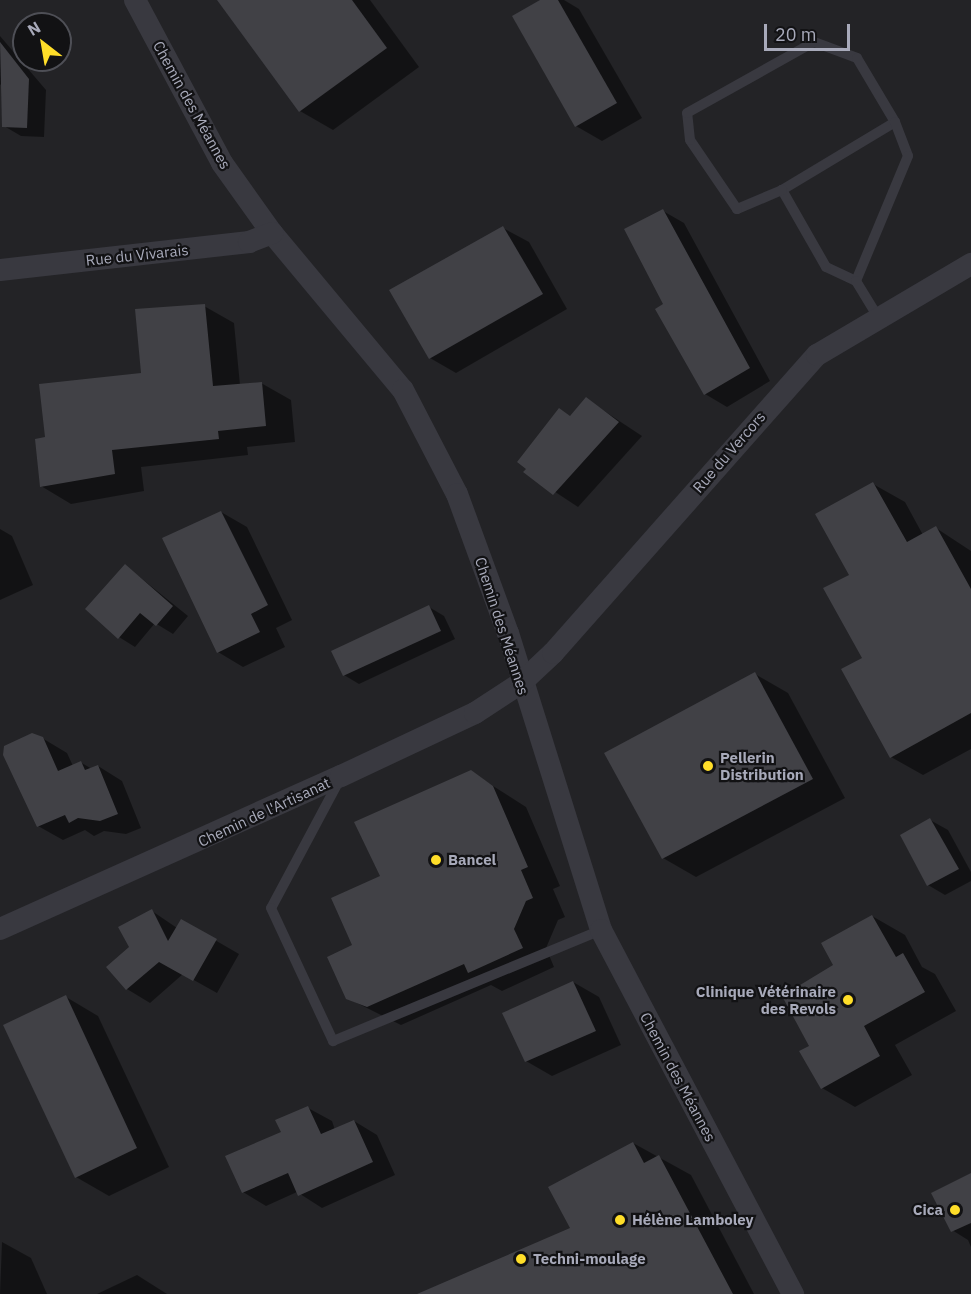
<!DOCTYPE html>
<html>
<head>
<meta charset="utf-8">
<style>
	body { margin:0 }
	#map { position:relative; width:971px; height:1294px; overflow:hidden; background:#171719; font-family:"IBM Plex Sans",sans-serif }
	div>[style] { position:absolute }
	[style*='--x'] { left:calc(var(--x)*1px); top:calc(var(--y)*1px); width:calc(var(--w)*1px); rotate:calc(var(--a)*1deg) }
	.built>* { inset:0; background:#232326 }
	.shadow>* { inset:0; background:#0007 }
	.building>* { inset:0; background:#414146 }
	.lane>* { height:10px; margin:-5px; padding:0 5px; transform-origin:5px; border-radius:5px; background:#393940 }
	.street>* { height:22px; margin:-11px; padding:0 11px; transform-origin:11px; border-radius:11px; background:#393940 }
	.dots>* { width:16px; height:16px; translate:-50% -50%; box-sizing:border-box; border:3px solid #121214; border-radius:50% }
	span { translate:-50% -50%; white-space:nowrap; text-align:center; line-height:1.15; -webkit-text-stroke:4.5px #121214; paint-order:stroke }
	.street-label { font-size:15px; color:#a8aaba }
	.poi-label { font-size:15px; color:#a8aaba; font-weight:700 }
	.left { translate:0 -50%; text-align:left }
	.right { translate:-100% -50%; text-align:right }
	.north { position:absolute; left:12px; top:12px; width:60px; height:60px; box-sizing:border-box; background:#121214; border:2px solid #4e4f56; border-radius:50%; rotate:329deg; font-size:16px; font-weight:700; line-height:24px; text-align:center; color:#a8aaba }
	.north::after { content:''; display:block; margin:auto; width:21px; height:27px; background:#ffde29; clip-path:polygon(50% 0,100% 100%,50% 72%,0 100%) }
	.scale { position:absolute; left:764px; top:24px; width:86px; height:27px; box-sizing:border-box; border:3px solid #a8aaba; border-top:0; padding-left:8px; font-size:18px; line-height:21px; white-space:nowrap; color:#a8aaba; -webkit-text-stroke:4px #121214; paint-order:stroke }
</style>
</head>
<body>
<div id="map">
	<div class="built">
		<div style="clip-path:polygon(evenodd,0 0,971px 0,971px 1294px,0 1294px,0 0,24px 24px,60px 24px,60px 60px,24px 60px,24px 24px)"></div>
	</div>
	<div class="shadow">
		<div style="clip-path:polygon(219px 0,370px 0,419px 67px,333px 130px,300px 111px)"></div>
		<div style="clip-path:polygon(543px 0,564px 0,579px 9px,642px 118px,602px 141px,576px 126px,514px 17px)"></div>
		<div style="clip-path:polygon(0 36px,46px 90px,44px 137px,21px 136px,4px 126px,5px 90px,0 84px)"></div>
		<div style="clip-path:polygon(663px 211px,684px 223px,770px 381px,727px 407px,705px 394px,657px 310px,665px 305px)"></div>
		<div style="clip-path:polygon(503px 228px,529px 242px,567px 309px,456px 373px,430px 358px)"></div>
		<div style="clip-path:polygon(204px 306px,234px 323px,240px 385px,261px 383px,291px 400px,295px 442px,247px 447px,248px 455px,141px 467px,144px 491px,71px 504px,41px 486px,46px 439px,142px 374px)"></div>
		<div style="clip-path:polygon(586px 399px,642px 436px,578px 507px,525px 472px)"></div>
		<div style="clip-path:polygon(873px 484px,905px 502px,923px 535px,936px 528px,971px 551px,971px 749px,923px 775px,891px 757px,864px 659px,851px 576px)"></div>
		<div style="clip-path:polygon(221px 512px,247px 527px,292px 620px,276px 628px,285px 647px,243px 667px,218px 652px)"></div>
		<div style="clip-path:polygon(0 529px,12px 536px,33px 585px,0 600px)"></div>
		<div style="clip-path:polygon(126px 566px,188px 616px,173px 634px,155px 623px,135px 647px,119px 637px)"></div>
		<div style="clip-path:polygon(429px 607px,444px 616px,455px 639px,359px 684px,344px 675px)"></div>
		<div style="clip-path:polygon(755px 674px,788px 693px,845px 798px,696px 877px,663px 858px)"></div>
		<div style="clip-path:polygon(42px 738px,67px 753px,73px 766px,80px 762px,92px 769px,98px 766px,122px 781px,141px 828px,126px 834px,104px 831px,94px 836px,85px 830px,63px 840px,38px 826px)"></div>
		<div style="clip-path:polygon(471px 772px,526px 807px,560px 886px,553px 889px,565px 917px,558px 920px,546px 948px,554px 967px,502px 991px,491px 985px,401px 1025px,347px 998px,354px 946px,382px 877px)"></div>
		<div style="clip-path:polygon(930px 820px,948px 830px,971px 872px,971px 881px,945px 895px,928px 885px)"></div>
		<div style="clip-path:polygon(152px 911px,177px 928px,182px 921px,239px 954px,217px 993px,183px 974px,150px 1003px,127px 989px,108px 967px,131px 948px)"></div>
		<div style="clip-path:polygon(872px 916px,905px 935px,922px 967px,935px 974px,956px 1011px,895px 1045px,912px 1075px,855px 1107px,822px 1088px,811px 1047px,835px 966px)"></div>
		<div style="clip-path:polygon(573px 982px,599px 997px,621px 1045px,552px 1076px,526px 1061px)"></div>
		<div style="clip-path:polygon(66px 997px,98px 1016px,169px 1167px,109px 1196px,76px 1177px)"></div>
		<div style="clip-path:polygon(308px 1108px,332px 1121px,335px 1130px,354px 1121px,377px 1135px,395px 1175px,322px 1208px,297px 1192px,266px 1206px,243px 1192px,283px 1133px)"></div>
		<div style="clip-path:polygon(633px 1143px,691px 1175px,754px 1294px,607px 1294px)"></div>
		<div style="clip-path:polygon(971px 1175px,971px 1247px,968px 1240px,952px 1230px)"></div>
		<div style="clip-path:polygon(2px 1242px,31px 1258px,47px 1294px,0 1294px)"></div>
		<div style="clip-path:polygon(137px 1275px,167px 1294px,97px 1294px)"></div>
	</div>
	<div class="building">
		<div style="clip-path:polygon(217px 0,352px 0,387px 48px,299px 112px)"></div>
		<div style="clip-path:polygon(540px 0,558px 0,617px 103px,575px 127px,512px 16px)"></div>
		<div style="clip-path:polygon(0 42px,29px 79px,27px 128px,2px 127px)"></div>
		<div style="clip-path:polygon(663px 209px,750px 368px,704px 395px,655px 309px,663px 304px,624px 229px)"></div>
		<div style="clip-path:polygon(503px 226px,543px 294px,429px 359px,389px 290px)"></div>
		<div style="clip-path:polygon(205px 304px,213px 386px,262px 382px,266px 426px,218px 431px,219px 439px,112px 450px,115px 474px,40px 487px,35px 439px,45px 437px,39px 384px,141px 373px,135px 309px)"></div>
		<div style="clip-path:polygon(586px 397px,619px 422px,553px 495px,523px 472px,526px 469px,517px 462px,559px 408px,570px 416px)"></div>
		<div style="clip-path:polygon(873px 482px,907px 542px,936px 526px,971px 589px,971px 713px,890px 758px,841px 669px,862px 658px,823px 588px,849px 575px,815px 514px)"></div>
		<div style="clip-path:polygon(221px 511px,268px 605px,251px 614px,260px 632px,217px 653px,162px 538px)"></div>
		<div style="clip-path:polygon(125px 564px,173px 606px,156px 626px,140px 613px,118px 639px,85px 609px)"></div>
		<div style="clip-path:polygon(429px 605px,441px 631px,343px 676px,331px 651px)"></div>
		<div style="clip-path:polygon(755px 672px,813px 779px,662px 859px,604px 753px)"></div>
		<div style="clip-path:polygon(32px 733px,43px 737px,58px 771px,81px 761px,85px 770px,98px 765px,118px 814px,100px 821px,78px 818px,69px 823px,65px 815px,37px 827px,3px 755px,4px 746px)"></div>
		<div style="clip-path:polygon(471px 770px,493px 786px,528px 867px,521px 870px,533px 898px,526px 901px,514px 929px,523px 948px,468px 973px,464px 964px,367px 1007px,346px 999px,327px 957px,352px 945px,331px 898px,380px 876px,354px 822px)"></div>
		<div style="clip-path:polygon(930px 818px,959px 869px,927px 886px,900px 835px)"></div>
		<div style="clip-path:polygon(152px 909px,168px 941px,181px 919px,217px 939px,193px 981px,159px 962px,126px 990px,106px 967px,129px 947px,118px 927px)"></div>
		<div style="clip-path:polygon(872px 915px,896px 957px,903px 953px,925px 992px,864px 1026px,880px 1056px,821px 1089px,799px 1051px,809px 1046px,782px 996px,833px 965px,821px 943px)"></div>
		<div style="clip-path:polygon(573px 981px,596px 1031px,525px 1062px,502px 1013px)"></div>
		<div style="clip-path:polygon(66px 995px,137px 1148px,75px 1178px,3px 1025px)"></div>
		<div style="clip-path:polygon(308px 1106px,321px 1134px,354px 1120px,373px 1162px,298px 1196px,288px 1173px,242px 1193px,225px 1156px,281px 1132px,275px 1120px)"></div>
		<div style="clip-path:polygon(633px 1142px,644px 1163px,659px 1155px,733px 1294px,417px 1294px,570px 1228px,548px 1187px)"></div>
		<div style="clip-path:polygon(971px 1173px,971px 1223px,951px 1232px,931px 1193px)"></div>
	</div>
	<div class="lane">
		<div style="--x:782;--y:190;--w:132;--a:-31"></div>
		<div style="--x:856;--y:281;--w:33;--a:-155"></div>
		<div style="--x:826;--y:267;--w:89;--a:-119.7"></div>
		<div style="--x:782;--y:190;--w:49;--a:157.1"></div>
		<div style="--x:737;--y:209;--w:83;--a:-124.3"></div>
		<div style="--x:690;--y:140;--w:27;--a:-96"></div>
		<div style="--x:687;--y:113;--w:145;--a:-29.2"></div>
		<div style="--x:814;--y:42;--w:46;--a:20.4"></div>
		<div style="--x:857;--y:58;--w:74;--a:59.3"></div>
		<div style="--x:895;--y:122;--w:36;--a:69"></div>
		<div style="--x:908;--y:156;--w:135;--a:112.6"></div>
		<div style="--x:856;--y:281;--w:42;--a:58.6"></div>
		<div style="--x:340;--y:779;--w:146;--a:118.1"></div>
		<div style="--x:271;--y:908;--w:147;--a:65"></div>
		<div style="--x:333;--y:1041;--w:290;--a:-22.5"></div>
	</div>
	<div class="street">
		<div style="--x:135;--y:0;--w:185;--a:61.9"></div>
		<div style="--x:222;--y:163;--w:86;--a:54.5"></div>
		<div style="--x:272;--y:233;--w:204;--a:50.2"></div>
		<div style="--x:403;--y:390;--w:117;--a:62.6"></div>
		<div style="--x:457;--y:494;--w:148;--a:69.9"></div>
		<div style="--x:508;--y:633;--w:311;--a:72.6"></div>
		<div style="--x:601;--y:930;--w:412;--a:62.2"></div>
		<div style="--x:0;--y:270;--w:251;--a:-6.4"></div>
		<div style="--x:249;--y:242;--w:25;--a:-21"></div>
		<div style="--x:0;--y:929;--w:374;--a:-24.2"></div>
		<div style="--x:341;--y:776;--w:148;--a:-25.2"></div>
		<div style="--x:475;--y:713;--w:55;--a:-33.1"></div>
		<div style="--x:521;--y:683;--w:44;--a:-43.2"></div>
		<div style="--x:553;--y:653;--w:398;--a:-48.5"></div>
		<div style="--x:817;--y:355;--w:179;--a:-30.6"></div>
	</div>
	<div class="dots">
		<div style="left:708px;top:766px;background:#ffde29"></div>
		<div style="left:436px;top:860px;background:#ffde29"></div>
		<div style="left:848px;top:1000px;background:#ffde29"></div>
		<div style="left:955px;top:1210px;background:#ffde29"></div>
		<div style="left:620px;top:1220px;background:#ffde29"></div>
		<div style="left:521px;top:1259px;background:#ffde29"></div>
	</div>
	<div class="street-label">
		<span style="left:192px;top:105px;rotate:61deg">Chemin des Méannes</span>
		<span style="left:137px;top:255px;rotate:-6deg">Rue du Vivarais</span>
		<span style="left:729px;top:452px;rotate:-49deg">Rue du Vercors</span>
		<span style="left:502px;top:626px;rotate:72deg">Chemin des Méannes</span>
		<span style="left:264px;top:812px;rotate:-25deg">Chemin de l'Artisanat</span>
		<span style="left:678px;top:1077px;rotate:62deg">Chemin des Méannes</span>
	</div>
	<div class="poi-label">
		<span class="left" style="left:720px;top:766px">Pellerin<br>Distribution</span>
		<span class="left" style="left:448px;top:860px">Bancel</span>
		<span class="right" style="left:836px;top:1000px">Clinique Vétérinaire<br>des Revols</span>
		<span class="right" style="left:943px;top:1210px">Cica</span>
		<span class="left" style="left:632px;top:1220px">Hélène Lamboley</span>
		<span class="left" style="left:533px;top:1259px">Techni-moulage</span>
	</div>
	<div class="north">N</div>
	<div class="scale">20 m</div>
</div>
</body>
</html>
